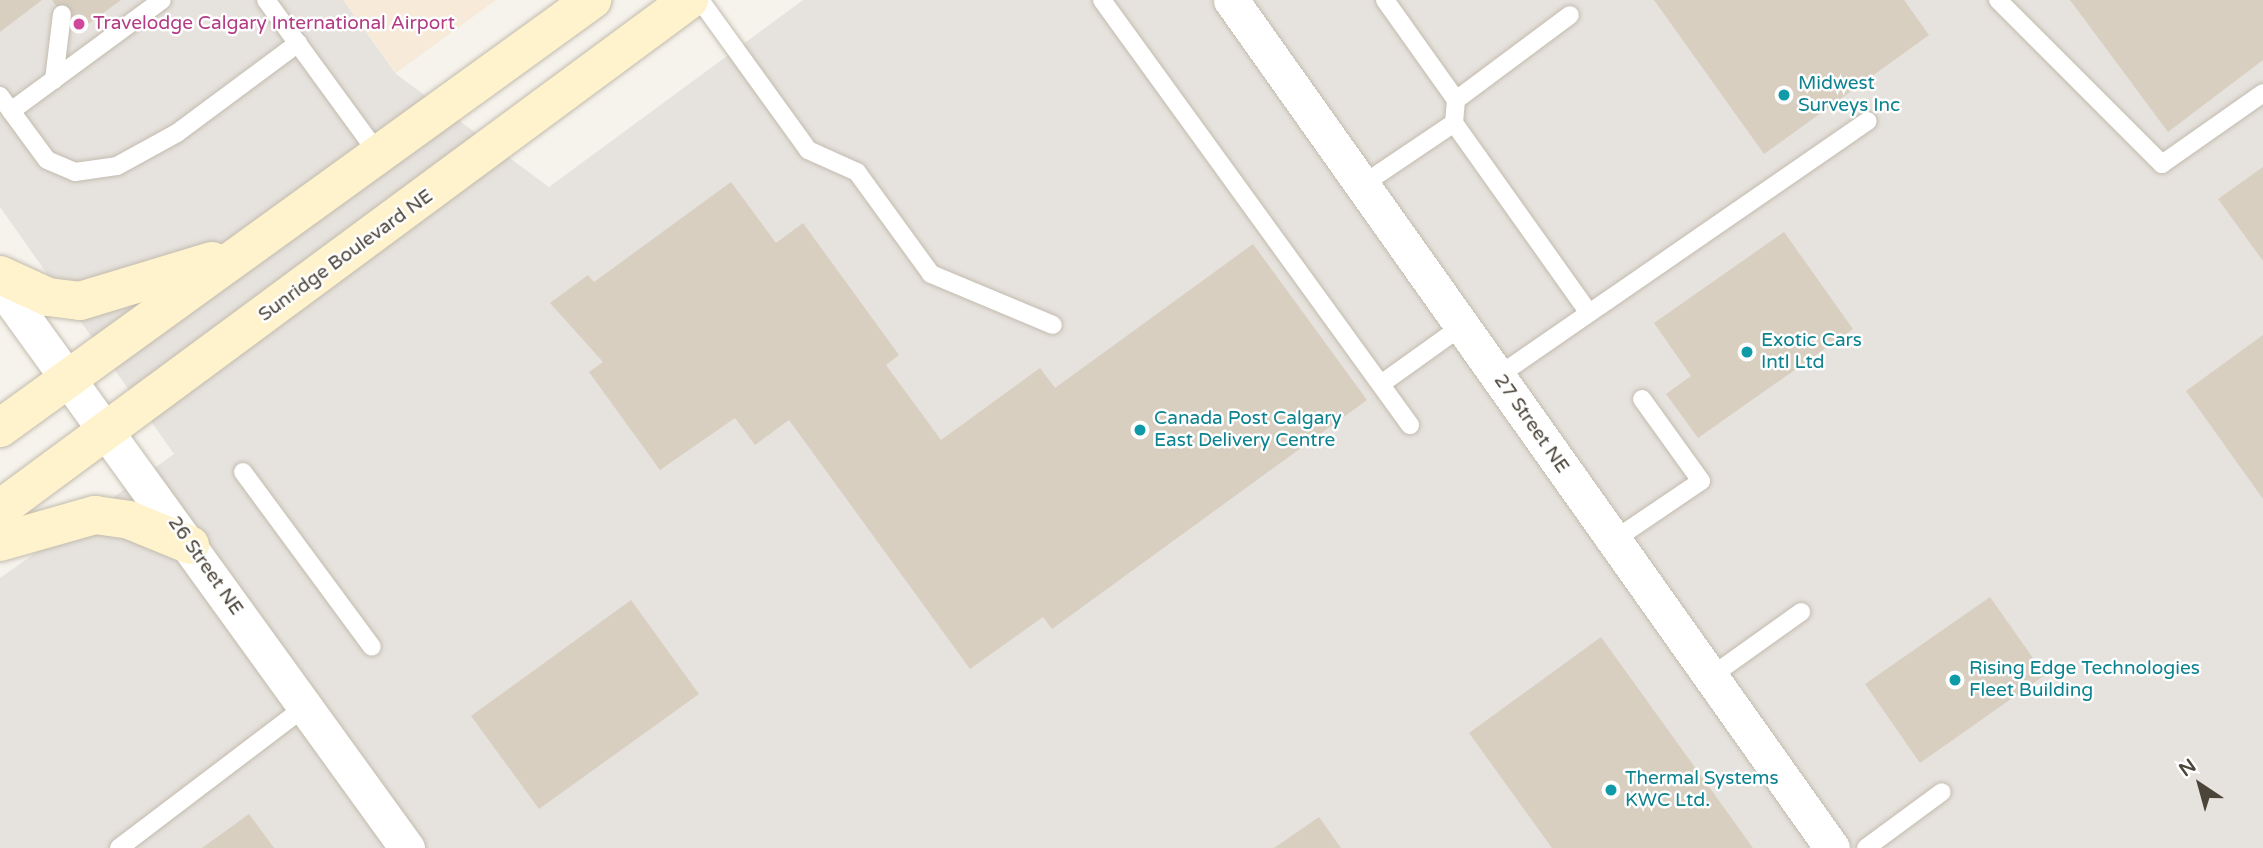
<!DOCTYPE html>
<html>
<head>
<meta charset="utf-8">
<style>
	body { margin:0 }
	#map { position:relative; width:2263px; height:848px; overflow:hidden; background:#f6f3ec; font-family:"Varela Round",sans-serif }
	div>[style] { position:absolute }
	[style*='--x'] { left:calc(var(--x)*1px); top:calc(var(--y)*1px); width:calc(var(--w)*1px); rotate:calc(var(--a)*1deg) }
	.commercial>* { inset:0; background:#f7ead8 }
	.industrial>* { inset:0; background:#e6e2dd }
	.building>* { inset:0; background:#d8cfc1 }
	.roads { filter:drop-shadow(0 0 2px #c2bbae) drop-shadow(0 0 2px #c2bbae) }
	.lane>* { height:18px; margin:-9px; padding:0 9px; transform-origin:9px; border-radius:9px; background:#fff }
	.street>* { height:35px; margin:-17.5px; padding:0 17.5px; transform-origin:17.5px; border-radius:17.5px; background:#fff }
	.secondary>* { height:38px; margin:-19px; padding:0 19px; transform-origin:19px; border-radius:19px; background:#fff3cd }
	.dots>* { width:19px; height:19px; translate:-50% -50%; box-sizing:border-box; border:4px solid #fff; border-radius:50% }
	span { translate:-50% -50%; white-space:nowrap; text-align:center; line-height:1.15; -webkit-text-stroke:5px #fff; paint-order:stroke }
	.hotel-label { font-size:19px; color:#b23c85 }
	.left { translate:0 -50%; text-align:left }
	.culture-label { font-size:19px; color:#0d838f }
	.street-label { font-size:19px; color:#4b4439 }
	.north { position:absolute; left:2165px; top:750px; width:70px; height:70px; -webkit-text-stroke:5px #fff; paint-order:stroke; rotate:324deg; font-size:19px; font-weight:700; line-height:28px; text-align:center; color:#4b4439 }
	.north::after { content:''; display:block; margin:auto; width:24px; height:32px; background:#4b4439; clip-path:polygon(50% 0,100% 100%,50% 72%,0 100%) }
</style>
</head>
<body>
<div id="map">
	<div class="commercial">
		<div style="clip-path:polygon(343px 0,496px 0,396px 73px)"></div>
	</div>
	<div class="industrial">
		<div style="clip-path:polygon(0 0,343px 0,396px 74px,549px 187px,803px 0,2263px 0,2263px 848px,0 848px,0 578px,174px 454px,0 207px)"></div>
	</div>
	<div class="building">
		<div style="clip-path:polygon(0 0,42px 0,0 32px)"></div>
		<div style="clip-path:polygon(52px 0,121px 0,76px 33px)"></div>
		<div style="clip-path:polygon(1654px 0,1904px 0,1929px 35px,1764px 154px)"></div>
		<div style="clip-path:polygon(2070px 0,2263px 0,2263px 60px,2168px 132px)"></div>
		<div style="clip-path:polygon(2263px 167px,2263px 261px,2218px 199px)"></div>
		<div style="clip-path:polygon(731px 182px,776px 243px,803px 223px,899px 355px,886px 365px,941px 440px,1040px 368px,1055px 388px,1253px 244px,1367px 400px,1052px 629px,1043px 617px,970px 669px,789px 420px,755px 445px,735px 418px,660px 470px,589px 372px,603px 362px,550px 303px,588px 275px,594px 282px)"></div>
		<div style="clip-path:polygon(1784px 232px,1853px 329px,1698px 438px,1666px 394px,1691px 376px,1654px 323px)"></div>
		<div style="clip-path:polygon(2263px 335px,2263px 499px,2186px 391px)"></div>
		<div style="clip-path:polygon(1990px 597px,2045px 675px,1920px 763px,1865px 684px)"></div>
		<div style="clip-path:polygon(631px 600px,699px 694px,539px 809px,471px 716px)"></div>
		<div style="clip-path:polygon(1601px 637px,1753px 848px,1552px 848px,1469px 733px)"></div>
		<div style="clip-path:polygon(249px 814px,274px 848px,202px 848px)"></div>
		<div style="clip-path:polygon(1319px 817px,1341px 848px,1274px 848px)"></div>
	</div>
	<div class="roads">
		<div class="lane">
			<div style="--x:266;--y:0;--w:192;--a:53.9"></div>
			<div style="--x:700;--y:0;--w:185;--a:54.2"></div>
			<div style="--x:808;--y:150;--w:54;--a:24.2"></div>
			<div style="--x:857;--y:172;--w:126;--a:54"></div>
			<div style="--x:931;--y:274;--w:132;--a:22.7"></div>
			<div style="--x:1102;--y:0;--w:525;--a:54.07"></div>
			<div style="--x:1385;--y:0;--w:123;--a:54.6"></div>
			<div style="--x:1456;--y:100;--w:23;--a:95"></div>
			<div style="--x:1998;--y:0;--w:232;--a:45"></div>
			<div style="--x:2162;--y:164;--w:123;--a:-35.1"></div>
			<div style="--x:54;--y:80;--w:66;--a:-83.1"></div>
			<div style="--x:0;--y:96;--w:79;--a:53.7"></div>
			<div style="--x:47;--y:160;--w:30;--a:23"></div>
			<div style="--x:75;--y:172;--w:42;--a:-8.1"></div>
			<div style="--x:117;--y:166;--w:68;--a:-28.8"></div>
			<div style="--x:177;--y:133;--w:151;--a:-36.6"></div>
			<div style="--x:1456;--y:100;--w:142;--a:-36.7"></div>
			<div style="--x:11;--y:111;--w:187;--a:-36.3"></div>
			<div style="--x:1362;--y:185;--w:111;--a:-34"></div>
			<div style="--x:1454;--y:123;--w:233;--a:54.6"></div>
			<div style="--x:1498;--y:376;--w:449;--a:-34.6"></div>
			<div style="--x:1381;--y:384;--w:100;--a:-35.6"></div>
			<div style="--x:243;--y:472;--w:217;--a:53.6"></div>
			<div style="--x:1614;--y:540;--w:105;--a:-34.1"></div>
			<div style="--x:1701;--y:481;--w:101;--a:-125.7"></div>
			<div style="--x:1710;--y:677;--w:112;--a:-35.5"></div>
			<div style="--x:119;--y:848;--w:233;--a:-37.2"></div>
			<div style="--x:1866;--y:848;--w:94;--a:-36.4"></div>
		</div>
		<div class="street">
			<div style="--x:1231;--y:0;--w:1039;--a:54.67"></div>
			<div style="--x:0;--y:285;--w:695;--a:54.14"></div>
		</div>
		<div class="secondary">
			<div style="--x:0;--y:275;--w:53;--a:24.6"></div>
			<div style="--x:48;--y:297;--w:32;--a:7"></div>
			<div style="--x:80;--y:301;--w:138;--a:-16.9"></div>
			<div style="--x:0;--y:428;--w:731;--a:-35.87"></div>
			<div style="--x:0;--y:509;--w:857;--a:-36.46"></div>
			<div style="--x:0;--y:542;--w:99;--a:-15.9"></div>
			<div style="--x:95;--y:515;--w:34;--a:8"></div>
			<div style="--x:129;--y:520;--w:66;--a:22.3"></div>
		</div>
	</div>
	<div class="dots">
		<div style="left:79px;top:24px;background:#d1479c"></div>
		<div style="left:1784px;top:95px;background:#0f9aa8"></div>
		<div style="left:1747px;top:352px;background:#0f9aa8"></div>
		<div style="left:1140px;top:430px;background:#0f9aa8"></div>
		<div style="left:1955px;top:680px;background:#0f9aa8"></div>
		<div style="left:1611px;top:790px;background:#0f9aa8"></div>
	</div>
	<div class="hotel-label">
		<span class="left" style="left:93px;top:24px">Travelodge Calgary International Airport</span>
	</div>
	<div class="culture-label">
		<span class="left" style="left:1798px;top:95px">Midwest<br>Surveys Inc</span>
		<span class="left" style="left:1761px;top:352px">Exotic Cars<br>Intl Ltd</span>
		<span class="left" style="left:1154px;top:430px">Canada Post Calgary<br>East Delivery Centre</span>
		<span class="left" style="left:1969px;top:680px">Rising Edge Technologies<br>Fleet Building</span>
		<span class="left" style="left:1625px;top:790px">Thermal Systems<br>KWC Ltd.</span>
	</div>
	<div class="street-label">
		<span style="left:346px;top:256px;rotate:-36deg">Sunridge Boulevard NE</span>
		<span style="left:1531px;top:424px;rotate:55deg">27 Street NE</span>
		<span style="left:205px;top:566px;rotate:55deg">26 Street NE</span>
	</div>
	<div class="north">N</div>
</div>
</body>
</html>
